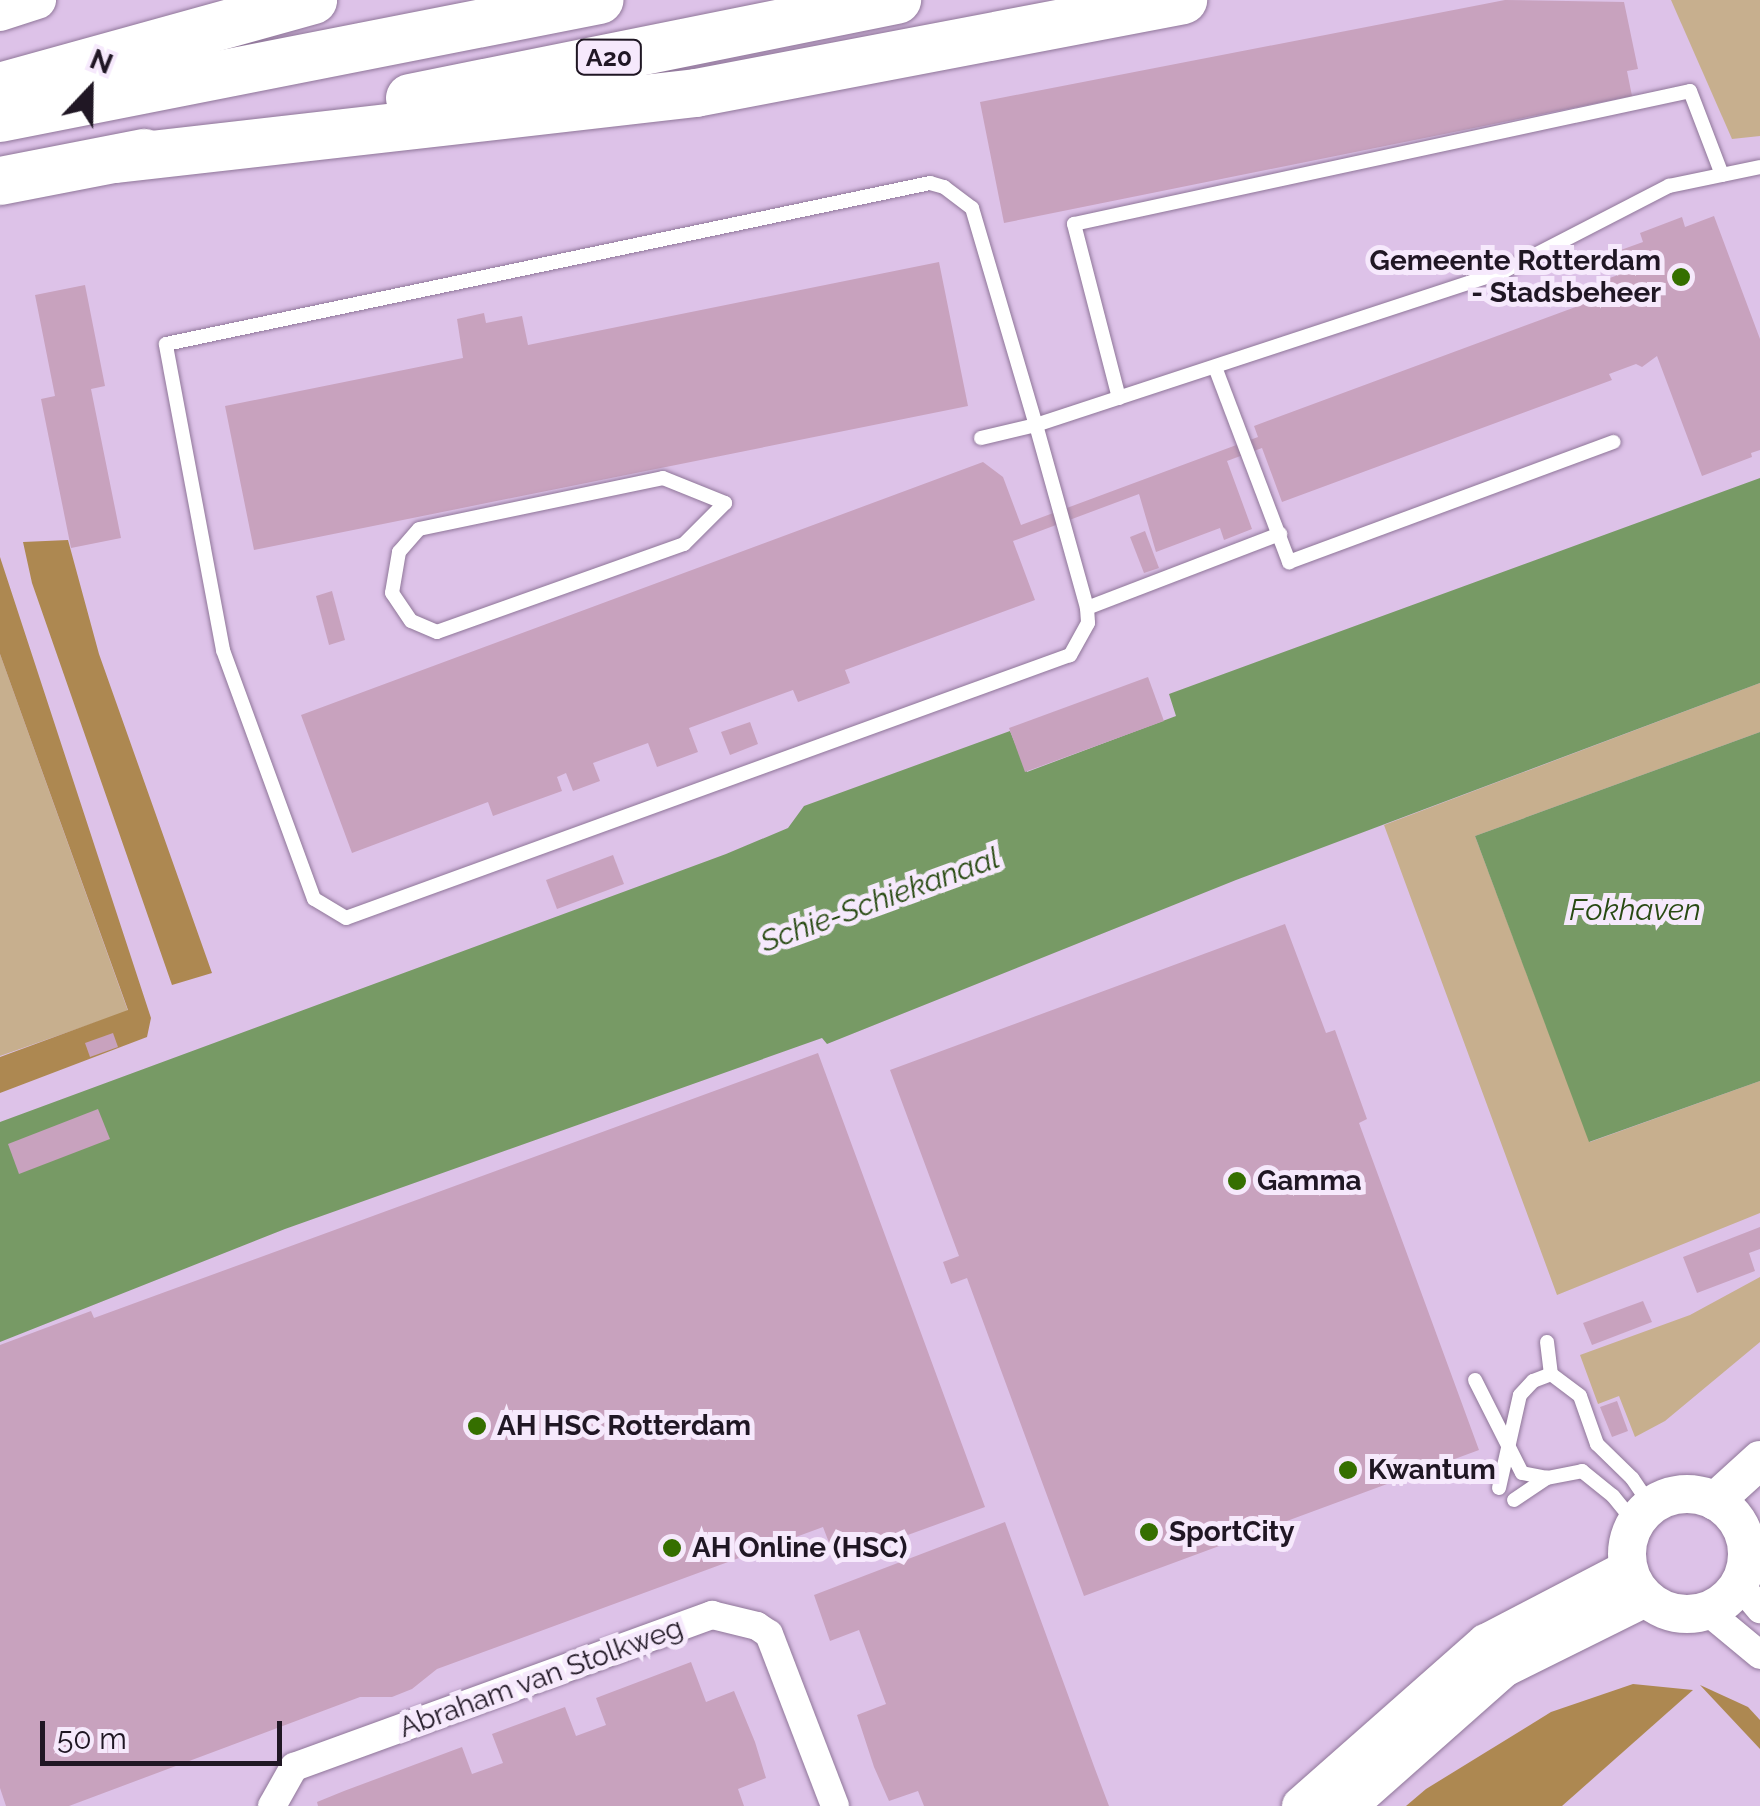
<!DOCTYPE html>
<html>
<head>
<meta charset="utf-8">
<style>
	body { margin:0 }
	#map { position:relative; width:1760px; height:1806px; overflow:hidden; background:#ddc2e8; font-family:Raleway,sans-serif }
	div>[style] { position:absolute }
	[style*='--x'] { left:calc(var(--x)*1px); top:calc(var(--y)*1px); width:calc(var(--w)*1px); rotate:calc(var(--a)*1deg) }
	.green>* { inset:0; background:#c7af8e }
	.forest>* { inset:0; background:#ad8851 }
	.water>* { inset:0; background:#779a65 }
	.building>* { inset:0; background:#c8a2be }
	.roads { filter:drop-shadow(0 0 2px #8f7699) drop-shadow(0 0 2px #8f7699) }
	.lane>* { height:14px; margin:-7px; padding:0 7px; transform-origin:7px; border-radius:7px; background:#fff }
	.street>* { height:28px; margin:-14px; padding:0 14px; transform-origin:14px; border-radius:14px; background:#fff }
	.secondary>* { height:38px; margin:-19px; padding:0 19px; transform-origin:19px; border-radius:19px; background:#fff }
	.secondary>.ring { margin:-19px; padding:0; box-sizing:content-box; background:none; border:38px solid #fff; border-radius:50% }
	.highway>* { height:48px; margin:-24px; padding:0 24px; transform-origin:24px; border-radius:24px; background:#fff }
	.dots>* { width:28px; height:28px; translate:-50% -50%; box-sizing:border-box; border:5px solid #f6e9fc; border-radius:50% }
	span { translate:-50% -50%; white-space:nowrap; text-align:center; line-height:1.15; -webkit-text-stroke:10px #f6e9fc; paint-order:stroke }
	.shield-label span { padding:2px 8px; background:#f6e9fc; border:2px solid; border-radius:8px; -webkit-text-stroke-width:0 }
	.shield-label { font-size:25px; color:#201724; font-weight:700 }
	.poi-label { font-size:28px; color:#201724; font-weight:700 }
	.right { translate:-100% -50%; text-align:right }
	.left { translate:0 -50%; text-align:left }
	.street-label { font-size:28px; color:#201724 }
	.water-label { font-size:30px; color:#284a12; font-style:italic }
	.north { position:absolute; left:40px; top:40px; width:100px; height:100px; -webkit-text-stroke:8px #f6e9fc; paint-order:stroke; rotate:22deg; font-size:28px; font-weight:700; line-height:40px; text-align:center; color:#201724 }
	.north::after { content:''; display:block; margin:auto; width:35px; height:45px; background:#201724; clip-path:polygon(50% 0,100% 100%,50% 72%,0 100%) }
	.scale { position:absolute; left:40px; top:1721px; width:242px; height:45px; box-sizing:border-box; border:5px solid #201724; border-top:0; padding-left:12px; font-size:30px; line-height:35px; white-space:nowrap; color:#201724; -webkit-text-stroke:8px #f6e9fc; paint-order:stroke }
</style>
</head>
<body>
<div id="map">
	<div class="green">
		<div style="clip-path:polygon(1671px 0,1760px 0,1760px 136px,1732px 139px)"></div>
		<div style="clip-path:polygon(0 654px,128px 1011px,0 1056px)"></div>
		<div style="clip-path:polygon(1760px 683px,1760px 732px,1475px 836px,1590px 1142px,1760px 1081px,1760px 1213px,1557px 1295px,1384px 825px)"></div>
		<div style="clip-path:polygon(1760px 1277px,1760px 1342px,1665px 1421px,1635px 1437px,1619px 1396px,1598px 1404px,1580px 1355px,1690px 1315px)"></div>
	</div>
	<div class="forest">
		<div style="clip-path:polygon(68px 540px,99px 654px,212px 973px,172px 985px,32px 583px,23px 542px)"></div>
		<div style="clip-path:polygon(0 557px,151px 1018px,147px 1037px,0 1093px,0 1057px,128px 1010px,0 654px)"></div>
		<div style="clip-path:polygon(1633px 1684px,1693px 1690px,1562px 1806px,1406px 1806px,1426px 1789px,1551px 1712px)"></div>
		<div style="clip-path:polygon(1700px 1685px,1748px 1707px,1760px 1720px,1760px 1749px)"></div>
	</div>
	<div class="water">
		<div style="clip-path:polygon(1760px 478px,1760px 683px,1236px 880px,827px 1044px,822px 1038px,285px 1229px,0 1342px,0 1122px,726px 854px,788px 828px,804px 806px,1010px 731px,1027px 772px,1176px 716px,1169px 694px)"></div>
		<div style="clip-path:polygon(1760px 732px,1760px 1081px,1589px 1142px,1475px 836px)"></div>
	</div>
	<div class="building">
		<div style="clip-path:polygon(1505px 0,1624px 2px,1638px 69px,1627px 71px,1632px 96px,1004px 223px,980px 102px)"></div>
		<div style="clip-path:polygon(1714px 216px,1760px 339px,1760px 450px,1751px 453px,1752px 457px,1702px 476px,1657px 356px,1642px 367px,1636px 364px,1609px 374px,1612px 380px,1282px 502px,1262px 448px,1227px 461px,1252px 529px,1224px 540px,1220px 528px,1156px 552px,1139px 494px,1013px 541px,1035px 600px,845px 670px,850px 683px,798px 702px,793px 690px,689px 728px,698px 752px,657px 767px,648px 743px,593px 763px,600px 781px,573px 791px,566px 773px,557px 777px,562px 791px,493px 816px,488px 802px,352px 853px,301px 715px,983px 462px,1003px 477px,1021px 525px,1258px 437px,1254px 426px,1581px 305px,1580px 289px,1626px 272px,1618px 251px,1643px 242px,1640px 233px,1682px 217px,1685px 227px)"></div>
		<div style="clip-path:polygon(939px 262px,968px 406px,254px 550px,225px 406px,463px 358px,457px 319px,484px 313px,486px 323px,522px 316px,528px 345px)"></div>
		<div style="clip-path:polygon(85px 285px,105px 386px,91px 389px,121px 538px,71px 548px,41px 399px,55px 396px,35px 295px)"></div>
		<div style="clip-path:polygon(1145px 531px,1159px 568px,1144px 573px,1130px 537px)"></div>
		<div style="clip-path:polygon(332px 591px,345px 640px,329px 645px,316px 596px)"></div>
		<div style="clip-path:polygon(1148px 677px,1164px 721px,1025px 772px,1009px 728px)"></div>
		<div style="clip-path:polygon(750px 722px,758px 744px,730px 755px,721px 732px)"></div>
		<div style="clip-path:polygon(613px 855px,624px 884px,557px 909px,546px 880px)"></div>
		<div style="clip-path:polygon(1285px 924px,1326px 1033px,1335px 1030px,1367px 1119px,1359px 1123px,1479px 1450px,1084px 1596px,967px 1278px,951px 1284px,943px 1262px,959px 1256px,890px 1070px)"></div>
		<div style="clip-path:polygon(113px 1033px,118px 1047px,90px 1057px,85px 1043px)"></div>
		<div style="clip-path:polygon(818px 1053px,985px 1507px,836px 1561px,823px 1527px,437px 1669px,412px 1689px,392px 1697px,360px 1697px,69px 1806px,6px 1806px,0 1788px,0 1345px,91px 1311px,94px 1318px)"></div>
		<div style="clip-path:polygon(98px 1109px,110px 1139px,19px 1174px,8px 1144px)"></div>
		<div style="clip-path:polygon(1760px 1227px,1760px 1249px,1749px 1253px,1755px 1271px,1697px 1293px,1683px 1257px)"></div>
		<div style="clip-path:polygon(1643px 1301px,1652px 1322px,1592px 1345px,1583px 1323px)"></div>
		<div style="clip-path:polygon(1617px 1401px,1628px 1431px,1612px 1437px,1600px 1407px)"></div>
		<div style="clip-path:polygon(1005px 1522px,1095px 1769px,1109px 1806px,924px 1806px,918px 1791px,889px 1801px,874px 1767px,857px 1715px,886px 1704px,859px 1630px,830px 1641px,814px 1595px)"></div>
		<div style="clip-path:polygon(691px 1662px,706px 1702px,734px 1691px,755px 1742px,766px 1778px,738px 1789px,744px 1806px,318px 1806px,317px 1802px,344px 1791px,462px 1747px,472px 1774px,503px 1763px,492px 1734px,565px 1707px,576px 1736px,606px 1725px,596px 1698px)"></div>
	</div>
	<div class="roads">
		<div class="lane">
			<div style="--x:930;--y:183;--w:15;--a:16"></div>
			<div style="--x:944;--y:187;--w:35;--a:37"></div>
			<div style="--x:972;--y:208;--w:226;--a:73.6"></div>
			<div style="--x:1036;--y:425;--w:190;--a:74.4"></div>
			<div style="--x:1087;--y:608;--w:15;--a:86"></div>
			<div style="--x:1088;--y:623;--w:37;--a:119"></div>
			<div style="--x:1070;--y:655;--w:770;--a:160.04"></div>
			<div style="--x:346;--y:918;--w:37;--a:-149"></div>
			<div style="--x:314;--y:899;--w:265;--a:-110.1"></div>
			<div style="--x:223;--y:650;--w:311;--a:-100.6"></div>
			<div style="--x:166;--y:344;--w:781;--a:-11.9"></div>
			<div style="--x:1215;--y:367;--w:209;--a:69.2"></div>
			<div style="--x:1289;--y:562;--w:346;--a:-20.3"></div>
			<div style="--x:1119;--y:398;--w:180;--a:-104.5"></div>
			<div style="--x:1074;--y:224;--w:630;--a:-12.18"></div>
			<div style="--x:1690;--y:91;--w:90;--a:69.1"></div>
			<div style="--x:981;--y:438;--w:57;--a:-13.3"></div>
			<div style="--x:1036;--y:425;--w:493;--a:-18.2"></div>
			<div style="--x:1504;--y:271;--w:186;--a:-27.3"></div>
			<div style="--x:1669;--y:186;--w:93;--a:-11.8"></div>
			<div style="--x:663;--y:478;--w:67;--a:22"></div>
			<div style="--x:725;--y:503;--w:58;--a:135"></div>
			<div style="--x:684;--y:544;--w:262;--a:160.4"></div>
			<div style="--x:437;--y:632;--w:28;--a:-157"></div>
			<div style="--x:411;--y:621;--w:34;--a:-124"></div>
			<div style="--x:392;--y:593;--w:42;--a:-80.3"></div>
			<div style="--x:399;--y:552;--w:30;--a:-49"></div>
			<div style="--x:419;--y:529;--w:249;--a:-11.8"></div>
			<div style="--x:1087;--y:608;--w:207;--a:-21"></div>
			<div style="--x:1547;--y:1342;--w:32;--a:83"></div>
			<div style="--x:1551;--y:1374;--w:36;--a:37"></div>
			<div style="--x:1580;--y:1396;--w:51;--a:70.5"></div>
			<div style="--x:1597;--y:1444;--w:49;--a:44.2"></div>
			<div style="--x:1632;--y:1478;--w:34;--a:56"></div>
			<div style="--x:1475;--y:1380;--w:104;--a:63.2"></div>
			<div style="--x:1522;--y:1473;--w:25;--a:11"></div>
			<div style="--x:1547;--y:1478;--w:36;--a:-11"></div>
			<div style="--x:1582;--y:1471;--w:40;--a:39"></div>
			<div style="--x:1613;--y:1496;--w:35;--a:51"></div>
			<div style="--x:1499;--y:1488;--w:95;--a:-77.3"></div>
			<div style="--x:1520;--y:1395;--w:19;--a:-47"></div>
			<div style="--x:1533;--y:1381;--w:19;--a:-21"></div>
			<div style="--x:1514;--y:1500;--w:40;--a:-34"></div>
		</div>
		<div class="street">
			<div style="--x:1739;--y:1584;--w:33;--a:50"></div>
			<div style="--x:1707;--y:1611;--w:69;--a:39.7"></div>
			<div style="--x:272;--y:1806;--w:45;--a:-60.6"></div>
			<div style="--x:294;--y:1767;--w:445;--a:-20"></div>
			<div style="--x:712;--y:1615;--w:46;--a:13.7"></div>
			<div style="--x:757;--y:1626;--w:14;--a:34"></div>
			<div style="--x:769;--y:1634;--w:184;--a:69"></div>
		</div>
		<div class="secondary">
			<div style="--x:0;--y:12;--w:39;--a:-18"></div>
			<div class="ring" style="left:1627px;top:1494px;width:82px;height:82px"></div>
			<div style="--x:1715;--y:1501;--w:61;--a:-42.3"></div>
			<div style="--x:1301;--y:1806;--w:247;--a:-41.4"></div>
			<div style="--x:1486;--y:1643;--w:160;--a:-27.5"></div>
			<div style="--x:1348;--y:1806;--w:208;--a:-41.5"></div>
			<div style="--x:1504;--y:1668;--w:157;--a:-26.4"></div>
		</div>
		<div class="highway">
			<div style="--x:0;--y:87;--w:325;--a:-15.5"></div>
			<div style="--x:410;--y:98;--w:497;--a:-11.4"></div>
			<div style="--x:0;--y:118;--w:611;--a:-11.14"></div>
			<div style="--x:116;--y:159;--w:584;--a:-6.49"></div>
			<div style="--x:696;--y:93;--w:496;--a:-10.8"></div>
			<div style="--x:0;--y:181;--w:147;--a:-11"></div>
		</div>
	</div>
	<div class="dots">
		<div style="left:1681px;top:277px;background:#356f00"></div>
		<div style="left:1237px;top:1181px;background:#356f00"></div>
		<div style="left:477px;top:1426px;background:#356f00"></div>
		<div style="left:1348px;top:1470px;background:#356f00"></div>
		<div style="left:1149px;top:1532px;background:#356f00"></div>
		<div style="left:672px;top:1548px;background:#356f00"></div>
	</div>
	<div class="shield-label">
		<span style="left:609px;top:57px">A20</span>
	</div>
	<div class="poi-label">
		<span class="right" style="left:1661px;top:277px">Gemeente Rotterdam<br>- Stadsbeheer</span>
		<span class="left" style="left:1257px;top:1181px">Gamma</span>
		<span class="left" style="left:497px;top:1426px">AH HSC Rotterdam</span>
		<span class="left" style="left:1368px;top:1470px">Kwantum</span>
		<span class="left" style="left:1169px;top:1532px">SportCity</span>
		<span class="left" style="left:692px;top:1548px">AH Online (HSC)</span>
	</div>
	<div class="street-label">
		<span style="left:541px;top:1678px;rotate:-20deg">Abraham van Stolkweg</span>
	</div>
	<div class="water-label">
		<span style="left:880px;top:900px;rotate:-20deg">Schie-Schiekanaal</span>
		<span style="left:1635px;top:910px">Fokhaven</span>
	</div>
	<div class="north">N</div>
	<div class="scale">50 m</div>
</div>
</body>
</html>
